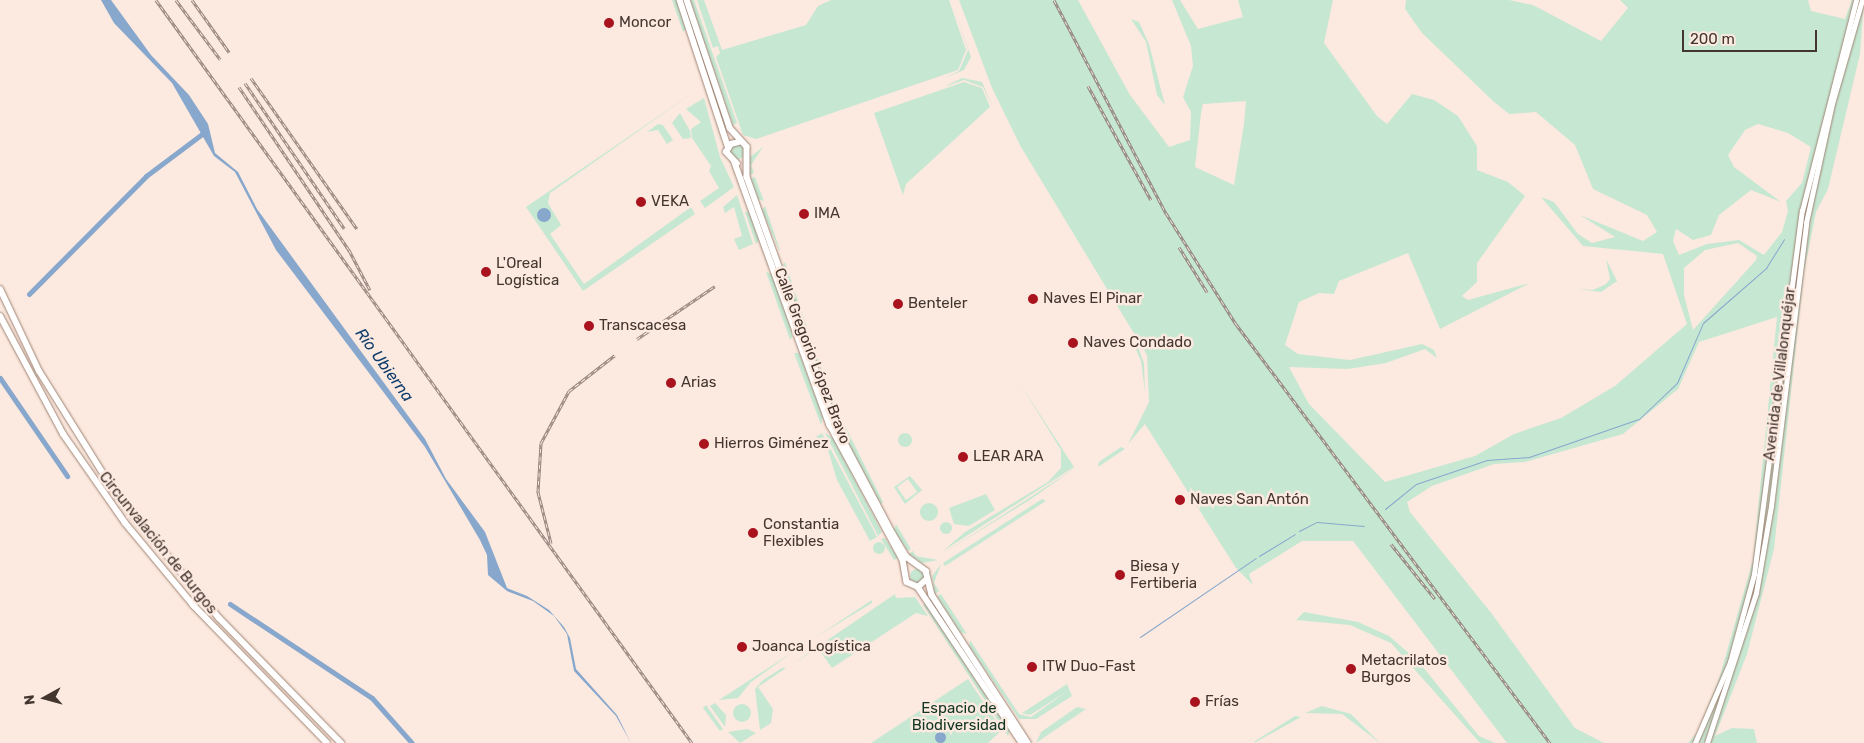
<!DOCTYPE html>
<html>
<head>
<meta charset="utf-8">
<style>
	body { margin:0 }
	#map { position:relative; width:1864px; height:743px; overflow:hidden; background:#fce9df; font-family:Rubik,sans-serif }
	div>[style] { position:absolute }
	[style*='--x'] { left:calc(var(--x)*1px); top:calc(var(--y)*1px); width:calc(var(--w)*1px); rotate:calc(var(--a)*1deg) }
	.green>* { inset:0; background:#c6e8d3 }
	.round { border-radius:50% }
	.water>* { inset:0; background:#87a7cc }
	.stream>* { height:1px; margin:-0.5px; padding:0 0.5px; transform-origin:0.5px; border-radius:0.5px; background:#87a7cc }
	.canal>* { height:5px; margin:-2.5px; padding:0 2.5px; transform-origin:2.5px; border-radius:2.5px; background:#87a7cc }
	.roads { filter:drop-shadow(0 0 1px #9f8373) drop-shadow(0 0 1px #9f8373) }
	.minor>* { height:4.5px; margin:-2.25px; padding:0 2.25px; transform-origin:2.25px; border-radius:2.25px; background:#fff }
	.major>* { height:5.5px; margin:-2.75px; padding:0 2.75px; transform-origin:2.75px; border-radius:2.75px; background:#fff }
	.highway>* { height:6px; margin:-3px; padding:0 3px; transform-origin:3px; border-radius:3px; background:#fff }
	.rail>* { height:3px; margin-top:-1.5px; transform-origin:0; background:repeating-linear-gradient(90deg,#fce9df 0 4px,#93847c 0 8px); box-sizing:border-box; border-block:1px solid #93847c }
	.dots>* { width:14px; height:14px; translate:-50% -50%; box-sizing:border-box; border:2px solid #fce9df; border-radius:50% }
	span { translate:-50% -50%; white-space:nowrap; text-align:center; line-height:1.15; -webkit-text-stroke:5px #fce9df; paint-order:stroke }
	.poi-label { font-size:15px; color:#42362f }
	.left { translate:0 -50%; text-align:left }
	.street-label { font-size:15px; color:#42362f }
	.park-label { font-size:15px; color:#0f3522 }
	.water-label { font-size:16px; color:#0e3d6c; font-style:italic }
	.north { position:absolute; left:20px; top:673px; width:50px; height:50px; -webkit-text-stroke:4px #fce9df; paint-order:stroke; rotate:263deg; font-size:14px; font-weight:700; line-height:20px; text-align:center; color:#42362f }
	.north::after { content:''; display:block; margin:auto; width:18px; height:22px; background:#42362f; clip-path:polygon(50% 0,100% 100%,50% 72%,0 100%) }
	.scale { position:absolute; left:1682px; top:30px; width:135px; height:22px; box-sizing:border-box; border:2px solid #42362f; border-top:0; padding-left:6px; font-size:15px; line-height:18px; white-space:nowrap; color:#42362f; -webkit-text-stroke:4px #fce9df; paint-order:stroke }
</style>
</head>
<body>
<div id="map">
	<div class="green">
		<div style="clip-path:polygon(672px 0,677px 0,687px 28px,683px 32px)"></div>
		<div style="clip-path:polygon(690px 0,694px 0,737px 123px,733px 125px)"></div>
		<div style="clip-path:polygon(697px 0,704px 0,722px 50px,806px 25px,818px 6px,831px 0,949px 0,966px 50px,958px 70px,756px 139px,743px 135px,716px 57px,720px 53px,718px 46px,713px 48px)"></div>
		<div style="clip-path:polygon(951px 0,971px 57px,964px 70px,943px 79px,959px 71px,968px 50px)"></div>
		<div style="clip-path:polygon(evenodd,959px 0,1078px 0,1130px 95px,1169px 147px,1190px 140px,1191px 112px,1183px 97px,1193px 66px,1191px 46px,1172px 0,1180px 0,1198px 29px,1243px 17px,1238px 0,1333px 0,1324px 43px,1377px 116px,1387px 124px,1412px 94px,1434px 100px,1458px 116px,1477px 146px,1477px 170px,1508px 182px,1525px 196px,1477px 263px,1477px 282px,1462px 296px,1468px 300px,1530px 283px,1440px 329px,1408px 253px,1339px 281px,1334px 294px,1319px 293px,1299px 302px,1285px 345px,1298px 354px,1350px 360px,1422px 344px,1434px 350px,1437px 358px,1425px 349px,1386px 363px,1348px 369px,1289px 367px,1309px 404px,1385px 482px,1475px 456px,1514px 434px,1561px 418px,1615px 386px,1687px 324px,1663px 254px,1583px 246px,1541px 197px,1554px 202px,1578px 234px,1592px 243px,1615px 237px,1580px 215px,1643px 241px,1657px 232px,1647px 215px,1593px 189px,1575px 145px,1536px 112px,1509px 114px,1493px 101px,1422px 33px,1405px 9px,1406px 0,1509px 0,1533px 5px,1601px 41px,1628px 8px,1620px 0,1808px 0,1811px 11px,1845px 19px,1852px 0,1864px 0,1860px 54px,1828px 189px,1816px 212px,1804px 272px,1774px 549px,1747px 654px,1715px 736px,1732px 728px,1754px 729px,1757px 743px,1688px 743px,1698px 732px,1719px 679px,1753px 560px,1777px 317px,1699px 342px,1678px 389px,1623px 434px,1525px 462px,1494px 464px,1432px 486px,1407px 502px,1410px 512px,1492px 614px,1575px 728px,1604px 743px,1507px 743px,1353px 541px,1302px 541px,1249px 574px,1253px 585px,1236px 568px,1145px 424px,1128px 444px,1149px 402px,1147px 355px,1021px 147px,992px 88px,959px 0,1246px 101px,1244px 124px,1234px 185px,1195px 167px,1201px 114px,1203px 104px,1246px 101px,959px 0,1758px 124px,1788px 133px,1811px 147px,1802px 183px,1786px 201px,1788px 211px,1782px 232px,1764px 255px,1739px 240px,1707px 244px,1679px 255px,1673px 241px,1676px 229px,1693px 240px,1711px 235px,1719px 215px,1751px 190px,1781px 202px,1734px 167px,1728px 155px,1745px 130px,1758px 124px,959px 0,1738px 243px,1757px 256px,1756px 260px,1693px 330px,1684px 295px,1684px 268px,1705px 250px,1738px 243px)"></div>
		<div style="clip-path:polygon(1131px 19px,1139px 22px,1149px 44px,1165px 105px,1157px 95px,1146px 42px)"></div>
		<div style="clip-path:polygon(962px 78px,982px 82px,993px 108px,983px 87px,964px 80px,944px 87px)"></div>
		<div style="clip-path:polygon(964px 82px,982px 88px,990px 107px,906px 184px,903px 195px,874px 113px)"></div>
		<div style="clip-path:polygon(697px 90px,550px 193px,548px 203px,561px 225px,550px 234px,584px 284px,691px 207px,695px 214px,583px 291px,526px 207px)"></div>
		<div style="clip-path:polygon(704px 98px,720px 157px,734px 187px,705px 208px,700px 201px,719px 188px,709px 171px,711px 166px,692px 138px,691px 129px,701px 122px,686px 109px)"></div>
		<div style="clip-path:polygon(680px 113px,690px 131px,691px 138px,683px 139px,672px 123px)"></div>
		<div style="clip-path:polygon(658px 124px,663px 125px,673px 140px,667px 144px,658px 130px,647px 132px)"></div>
		<div class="round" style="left:731px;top:145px;width:14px;height:14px"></div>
		<div style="clip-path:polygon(763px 147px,751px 165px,754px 173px,750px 175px,750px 157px)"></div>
		<div style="clip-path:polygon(755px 177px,764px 201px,758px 199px,751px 178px)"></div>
		<div style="clip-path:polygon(737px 195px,753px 244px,739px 250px,734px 239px,742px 236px,734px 207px,725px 213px,723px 207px)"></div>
		<div style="clip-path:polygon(765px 206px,780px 250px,779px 250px,762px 210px)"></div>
		<div style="clip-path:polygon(750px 211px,760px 239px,756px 244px,745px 212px)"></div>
		<div style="clip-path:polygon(1606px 259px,1617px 281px,1601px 292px,1577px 289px,1593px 290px,1606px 284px,1610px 279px)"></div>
		<div style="clip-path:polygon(785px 262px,793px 286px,788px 284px,782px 267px)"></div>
		<div style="clip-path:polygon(766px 272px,772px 274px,793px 336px,790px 340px)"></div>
		<div style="clip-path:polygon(795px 292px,819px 362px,815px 361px,792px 296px)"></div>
		<div style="clip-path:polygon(1132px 341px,1138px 347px,1144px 363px,1145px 392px,1141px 361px)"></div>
		<div style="clip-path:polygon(794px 353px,799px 353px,823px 416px,821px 425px)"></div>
		<div style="clip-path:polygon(821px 367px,830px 391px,843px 422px,837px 420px,818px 371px)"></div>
		<div style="clip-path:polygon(1019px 382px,1074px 467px,943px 551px,965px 532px,1048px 482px,1061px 468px,1061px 450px)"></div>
		<div style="clip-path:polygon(846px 428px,883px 502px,881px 504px,843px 433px)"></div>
		<div class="round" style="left:898px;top:433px;width:14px;height:14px"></div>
		<div style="clip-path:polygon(822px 433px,877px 537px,870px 541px,837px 480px,828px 450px,821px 438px,813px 439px)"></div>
		<div style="clip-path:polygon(825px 433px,833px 438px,882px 532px,878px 536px)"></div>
		<div style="clip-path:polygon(1121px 447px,1125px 449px,1098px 467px,1099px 462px)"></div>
		<div style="clip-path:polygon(1075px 468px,1031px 499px,939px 556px,1003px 515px)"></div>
		<div style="clip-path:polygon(evenodd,910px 476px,922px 490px,905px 504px,894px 487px,910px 476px,908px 479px,917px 492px,906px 500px,897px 487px,908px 479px)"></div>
		<div style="clip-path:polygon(986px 494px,995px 510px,969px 526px,954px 524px,949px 508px)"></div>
		<div style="clip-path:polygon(1042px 499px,1046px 501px,945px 566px,943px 563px)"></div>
		<div class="round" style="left:920px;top:503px;width:18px;height:18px"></div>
		<div class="round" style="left:940px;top:522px;width:12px;height:12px"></div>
		<div style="clip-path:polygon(896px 524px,911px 549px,908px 551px,894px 530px)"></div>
		<div style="clip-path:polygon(885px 538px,898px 558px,894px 560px,881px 539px)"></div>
		<div class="round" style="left:873px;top:542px;width:12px;height:12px"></div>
		<div style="clip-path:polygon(913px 551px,916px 556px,938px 560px,922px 563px,909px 554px)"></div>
		<div style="clip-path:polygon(941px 564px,934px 583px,939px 591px,935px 594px,932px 576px)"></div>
		<div class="round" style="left:910px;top:569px;width:14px;height:14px"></div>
		<div style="clip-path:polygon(895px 594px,896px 598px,915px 597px,928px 616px,916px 613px,832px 668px,818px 648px,794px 663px)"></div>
		<div style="clip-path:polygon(941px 594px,967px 634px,960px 632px,937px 596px)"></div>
		<div style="clip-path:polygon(872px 600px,872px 603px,816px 637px)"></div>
		<div style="clip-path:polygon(926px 603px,1010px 730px,1008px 736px,923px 605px)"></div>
		<div style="clip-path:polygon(1304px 612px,1358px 622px,1389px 636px,1418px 661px,1479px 736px,1495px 743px,1480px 743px,1391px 643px,1350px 625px,1296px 620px)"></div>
		<div style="clip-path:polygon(970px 640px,1019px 714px,1031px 717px,1066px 692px,1030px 715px,1022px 713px,1067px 684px,1072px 696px,1036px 719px,1019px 719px,969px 646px)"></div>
		<div style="clip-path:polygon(793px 652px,751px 682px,738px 698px,719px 700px)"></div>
		<div style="clip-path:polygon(782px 668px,786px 668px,758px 687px,773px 709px,771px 723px,760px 730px,755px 689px,763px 680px)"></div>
		<div style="clip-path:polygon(968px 679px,1002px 730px,988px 743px,871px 743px)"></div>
		<div style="clip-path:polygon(715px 703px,726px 715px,725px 727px,710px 706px)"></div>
		<div class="round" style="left:733px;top:704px;width:18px;height:18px"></div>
		<div style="clip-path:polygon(706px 705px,723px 729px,720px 731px,703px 708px)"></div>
		<div style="clip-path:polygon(1322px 706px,1351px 714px,1380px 743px,1342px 714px,1305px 713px)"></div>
		<div style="clip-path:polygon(1077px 707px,1086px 709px,1036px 743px,1041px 732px)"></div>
		<div style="clip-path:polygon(1295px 716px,1301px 717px,1254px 743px,1255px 741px)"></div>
		<div style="clip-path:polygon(747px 729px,756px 733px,740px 743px,728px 732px)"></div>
	</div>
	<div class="water">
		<div style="clip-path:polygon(101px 0,111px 0,151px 55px,189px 95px,208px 124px,215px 153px,238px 172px,257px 209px,425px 439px,446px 479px,485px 532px,507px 588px,527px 596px,549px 610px,564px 627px,570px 638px,576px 669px,617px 715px,631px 743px,616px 716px,574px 671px,567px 634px,554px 616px,533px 601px,507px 591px,488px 575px,487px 555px,480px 540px,425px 447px,276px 250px,235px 172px,214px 156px,172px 83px,114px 23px)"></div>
		<div class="round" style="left:537px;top:208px;width:14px;height:14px"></div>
		<div class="round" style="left:934.5px;top:731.5px;width:11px;height:11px"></div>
	</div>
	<div class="stream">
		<div style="--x:1385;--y:509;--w:40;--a:-39"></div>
		<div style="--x:1416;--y:484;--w:75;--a:-18.7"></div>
		<div style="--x:1487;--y:460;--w:42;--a:-4.1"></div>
		<div style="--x:1529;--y:457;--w:116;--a:-19.1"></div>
		<div style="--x:1639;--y:419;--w:52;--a:-43.5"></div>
		<div style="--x:1677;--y:383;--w:65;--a:-66.6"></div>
		<div style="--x:1703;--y:323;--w:84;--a:-41.1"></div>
		<div style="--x:1766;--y:268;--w:34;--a:-58"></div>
		<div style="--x:1299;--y:531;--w:20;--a:-27"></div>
		<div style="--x:1317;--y:522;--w:47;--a:4.9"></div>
		<div style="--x:1259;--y:556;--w:42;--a:-31.4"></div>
		<div style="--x:1140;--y:637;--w:140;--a:-34.3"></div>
	</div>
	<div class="canal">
		<div style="--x:29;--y:294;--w:166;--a:-45.2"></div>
		<div style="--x:146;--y:176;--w:75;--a:-36.9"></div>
		<div style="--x:0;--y:378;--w:119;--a:55.6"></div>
		<div style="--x:230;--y:604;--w:170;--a:33.5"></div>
		<div style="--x:372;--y:698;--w:60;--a:48.4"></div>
	</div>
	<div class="roads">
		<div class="minor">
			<div style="--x:1695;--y:743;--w:88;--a:-66.6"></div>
			<div style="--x:1730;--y:662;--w:91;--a:-74.7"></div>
			<div style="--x:1754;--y:574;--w:366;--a:-82.5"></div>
			<div style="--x:1802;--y:211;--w:218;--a:-75.6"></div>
			<div style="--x:1707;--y:743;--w:158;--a:-71.9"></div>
			<div style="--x:1756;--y:593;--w:88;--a:-80.2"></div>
			<div style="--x:1771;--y:506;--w:285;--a:-82.9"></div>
			<div style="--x:1806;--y:223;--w:122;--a:-77.7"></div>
			<div style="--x:1832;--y:104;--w:108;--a:-73.9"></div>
		</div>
		<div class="major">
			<div style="--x:680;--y:0;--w:154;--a:71.8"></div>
			<div style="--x:687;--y:0;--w:135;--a:71.4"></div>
			<div style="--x:730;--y:128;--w:25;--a:48"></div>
			<div style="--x:747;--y:147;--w:30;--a:90"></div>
			<div style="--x:747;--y:177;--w:267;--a:70.3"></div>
			<div style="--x:837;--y:428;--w:120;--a:62.2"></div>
			<div style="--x:893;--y:534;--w:27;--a:59"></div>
			<div style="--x:907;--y:557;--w:24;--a:36"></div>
			<div style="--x:926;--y:571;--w:25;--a:76"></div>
			<div style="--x:932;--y:595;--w:176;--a:57"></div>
			<div style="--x:735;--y:163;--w:279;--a:70.1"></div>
			<div style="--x:830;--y:425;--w:153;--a:61.6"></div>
			<div style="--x:903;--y:560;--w:22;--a:80"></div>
			<div style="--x:907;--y:582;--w:12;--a:24"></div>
			<div style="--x:918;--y:587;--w:12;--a:-42"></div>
			<div style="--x:737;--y:164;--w:16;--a:-133"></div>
			<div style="--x:726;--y:152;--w:9;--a:-58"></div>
			<div style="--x:731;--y:144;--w:8;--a:-14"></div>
			<div style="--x:918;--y:587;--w:187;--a:56.3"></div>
		</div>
		<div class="highway">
			<div style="--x:0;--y:289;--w:91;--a:64.6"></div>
			<div style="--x:39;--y:371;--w:145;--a:58"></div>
			<div style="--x:116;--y:494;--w:161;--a:50.3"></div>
			<div style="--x:219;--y:618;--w:175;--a:45.7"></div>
			<div style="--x:0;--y:316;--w:134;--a:61.9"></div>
			<div style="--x:63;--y:434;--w:108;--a:55.1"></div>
			<div style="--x:125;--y:523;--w:107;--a:50.3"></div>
			<div style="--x:193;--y:605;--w:192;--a:45.8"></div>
		</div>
	</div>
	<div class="rail">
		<div style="--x:156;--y:0;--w:916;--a:54.19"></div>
		<div style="--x:176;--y:0;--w:74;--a:53.3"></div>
		<div style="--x:192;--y:0;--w:64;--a:54.6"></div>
		<div style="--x:1054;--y:0;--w:241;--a:62.3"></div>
		<div style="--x:1166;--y:213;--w:131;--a:57.8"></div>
		<div style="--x:1236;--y:324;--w:524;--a:53.15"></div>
		<div style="--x:251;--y:78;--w:184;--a:54.9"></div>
		<div style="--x:245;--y:83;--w:176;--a:55.7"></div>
		<div style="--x:1088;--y:86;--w:130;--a:61.1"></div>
		<div style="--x:239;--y:87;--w:197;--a:56"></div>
		<div style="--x:349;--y:250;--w:45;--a:62.3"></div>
		<div style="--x:1179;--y:247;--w:53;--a:58.1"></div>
		<div style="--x:637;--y:339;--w:94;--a:-34.2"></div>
		<div style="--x:551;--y:543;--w:53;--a:-104.3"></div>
		<div style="--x:538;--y:492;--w:49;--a:-86.5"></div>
		<div style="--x:541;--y:443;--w:59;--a:-61.7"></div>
		<div style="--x:569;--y:391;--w:58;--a:-38"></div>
		<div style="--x:1391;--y:544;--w:70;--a:51.3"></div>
	</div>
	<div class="dots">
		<div style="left:609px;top:23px;background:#a8131e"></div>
		<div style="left:641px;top:202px;background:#a8131e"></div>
		<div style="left:804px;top:214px;background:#a8131e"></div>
		<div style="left:486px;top:272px;background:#a8131e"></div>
		<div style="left:1033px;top:299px;background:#a8131e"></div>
		<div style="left:898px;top:304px;background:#a8131e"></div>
		<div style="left:589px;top:326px;background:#a8131e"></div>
		<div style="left:1073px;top:343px;background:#a8131e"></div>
		<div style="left:671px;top:383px;background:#a8131e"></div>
		<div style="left:704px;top:444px;background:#a8131e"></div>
		<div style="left:963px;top:457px;background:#a8131e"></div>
		<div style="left:1180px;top:500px;background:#a8131e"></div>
		<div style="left:753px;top:533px;background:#a8131e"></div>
		<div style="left:1120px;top:575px;background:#a8131e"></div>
		<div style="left:742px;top:647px;background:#a8131e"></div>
		<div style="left:1032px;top:667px;background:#a8131e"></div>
		<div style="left:1351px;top:669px;background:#a8131e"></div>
		<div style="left:1195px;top:702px;background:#a8131e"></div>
	</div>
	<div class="poi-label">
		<span class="left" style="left:619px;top:23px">Moncor</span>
		<span class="left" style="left:651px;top:202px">VEKA</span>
		<span class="left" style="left:814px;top:214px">IMA</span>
		<span class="left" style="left:496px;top:272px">L'Oreal<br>Logística</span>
		<span class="left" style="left:1043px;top:299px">Naves El Pinar</span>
		<span class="left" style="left:908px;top:304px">Benteler</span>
		<span class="left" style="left:599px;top:326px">Transcacesa</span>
		<span class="left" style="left:1083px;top:343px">Naves Condado</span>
		<span class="left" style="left:681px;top:383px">Arias</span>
		<span class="left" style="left:714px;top:444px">Hierros Giménez</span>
		<span class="left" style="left:973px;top:457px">LEAR ARA</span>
		<span class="left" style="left:1190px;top:500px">Naves San Antón</span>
		<span class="left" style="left:763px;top:533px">Constantia<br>Flexibles</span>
		<span class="left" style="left:1130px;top:575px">Biesa y<br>Fertiberia</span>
		<span class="left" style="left:752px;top:647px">Joanca Logística</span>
		<span class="left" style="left:1361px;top:669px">Metacrilatos<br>Burgos</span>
		<span class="left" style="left:1042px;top:667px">ITW Duo-Fast</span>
		<span class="left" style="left:1205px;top:702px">Frías</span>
	</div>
	<div class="street-label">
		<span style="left:812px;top:356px;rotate:69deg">Calle Gregorio López Bravo</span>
		<span style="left:1780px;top:374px;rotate:-83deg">Avenida de Villalonquéjar</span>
		<span style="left:158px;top:543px;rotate:51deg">Circunvalación de Burgos</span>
	</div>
	<div class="park-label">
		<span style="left:959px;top:717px">Espacio de<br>Biodiversidad</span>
	</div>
	<div class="water-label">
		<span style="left:384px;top:365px;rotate:54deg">Río Ubierna</span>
	</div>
	<div class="north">N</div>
	<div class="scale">200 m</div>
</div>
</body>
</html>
